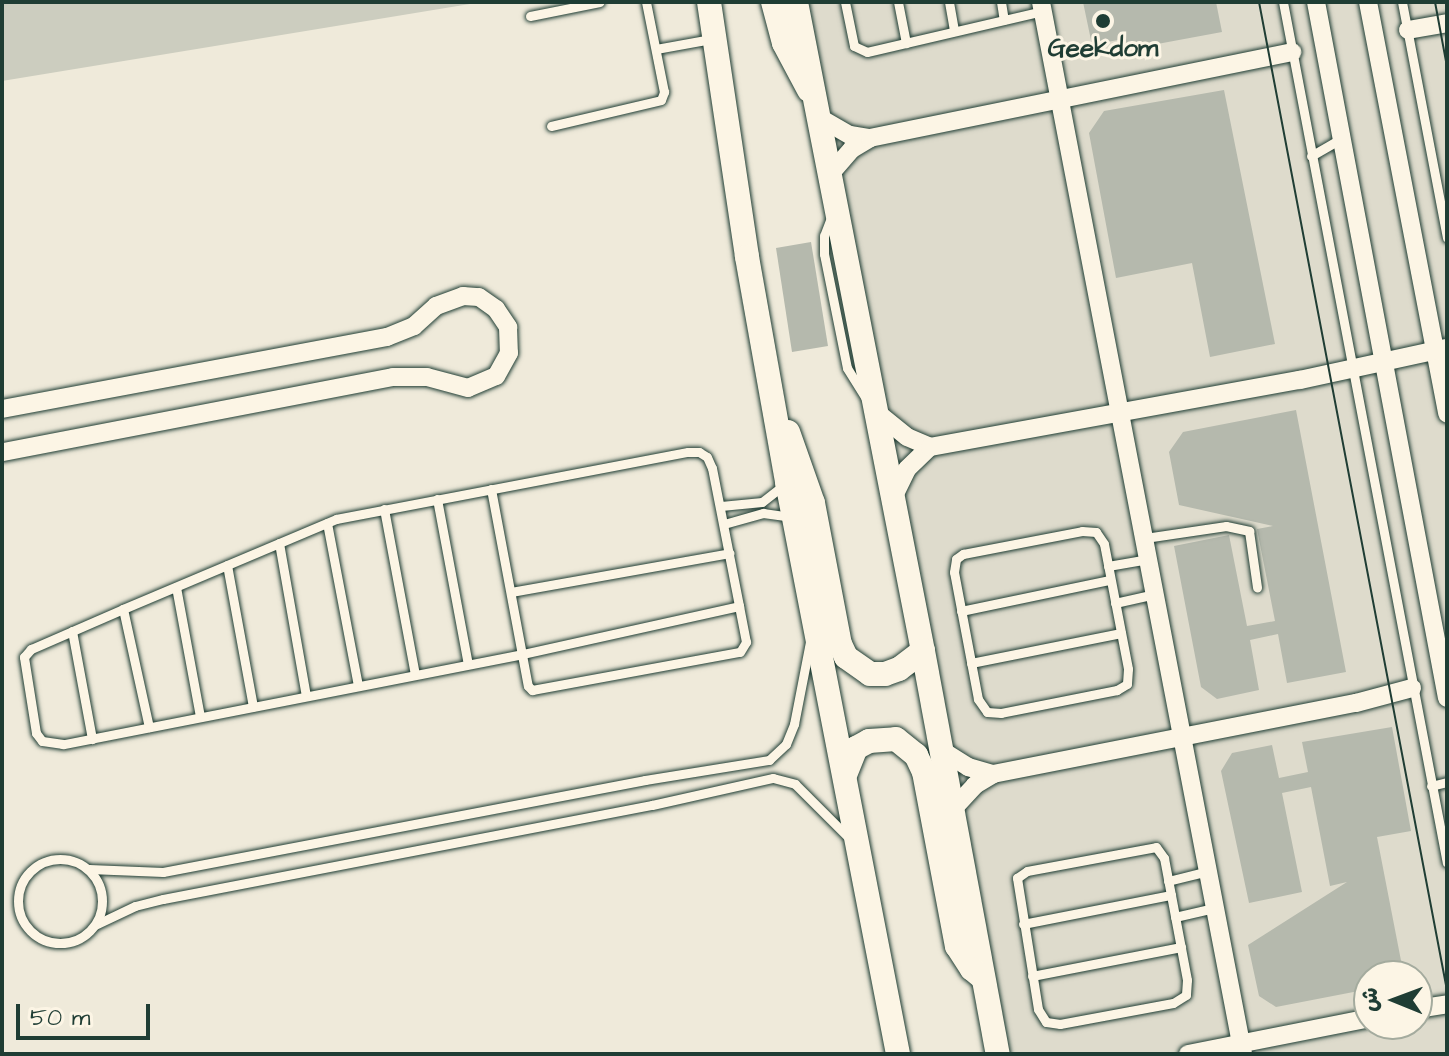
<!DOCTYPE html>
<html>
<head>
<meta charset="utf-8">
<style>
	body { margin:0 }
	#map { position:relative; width:1449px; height:1056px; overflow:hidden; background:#efeada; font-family:"Architects Daughter","Playpen Sans Arabic",sans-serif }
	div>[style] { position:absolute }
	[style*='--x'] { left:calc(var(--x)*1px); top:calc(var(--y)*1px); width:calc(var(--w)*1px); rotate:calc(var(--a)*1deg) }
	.built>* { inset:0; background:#dedbcc }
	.green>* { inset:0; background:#cccdbf }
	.building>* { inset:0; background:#b5b9ad }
	.roads { filter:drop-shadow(0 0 2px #1f3d34) drop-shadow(0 0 2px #1f3d34) }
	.service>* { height:9px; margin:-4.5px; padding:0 4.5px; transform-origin:4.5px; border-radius:4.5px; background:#fcf5e5 }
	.service>.ring { margin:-4.5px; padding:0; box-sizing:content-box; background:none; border:9px solid #fcf5e5; border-radius:50% }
	.minor>* { height:18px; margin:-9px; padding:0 9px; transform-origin:9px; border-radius:9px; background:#fcf5e5 }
	.tertiary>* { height:24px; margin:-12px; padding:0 12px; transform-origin:12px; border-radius:12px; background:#fcf5e5 }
	.tram>* { height:2px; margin:-1px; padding:0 1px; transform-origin:1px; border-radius:1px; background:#1f3d34 }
	.dots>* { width:22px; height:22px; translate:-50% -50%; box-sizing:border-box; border:4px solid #fcf5e5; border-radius:50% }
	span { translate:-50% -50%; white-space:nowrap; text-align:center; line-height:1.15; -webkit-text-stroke:6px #fcf5e5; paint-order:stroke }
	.poi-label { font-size:26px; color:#1f3d34; font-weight:700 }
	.frame { position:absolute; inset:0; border:4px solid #1f3d34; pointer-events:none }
	.north { position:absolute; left:1353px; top:960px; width:80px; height:80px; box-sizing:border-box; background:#fcf5e5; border:2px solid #a4ab9e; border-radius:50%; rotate:271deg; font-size:22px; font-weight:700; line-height:32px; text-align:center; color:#1f3d34 }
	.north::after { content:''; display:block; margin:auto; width:28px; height:36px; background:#1f3d34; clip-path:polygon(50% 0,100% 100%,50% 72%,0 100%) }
	.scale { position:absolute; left:16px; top:1004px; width:134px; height:36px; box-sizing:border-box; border:4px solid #1f3d34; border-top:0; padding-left:10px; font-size:24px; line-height:28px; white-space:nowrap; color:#1f3d34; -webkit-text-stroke:6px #fcf5e5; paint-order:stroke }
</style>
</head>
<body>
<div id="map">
	<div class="built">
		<div style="clip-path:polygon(evenodd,808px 2px,1447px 2px,1447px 1054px,1007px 1054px,808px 2px,1369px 976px,1417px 976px,1417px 1024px,1369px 1024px,1369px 976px)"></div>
	</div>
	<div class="green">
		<div style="clip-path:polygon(2px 2px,482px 2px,2px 81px)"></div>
	</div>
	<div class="building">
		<div style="clip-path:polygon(1083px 2px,1216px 2px,1222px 32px,1125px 50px,1123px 39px,1092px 45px)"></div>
		<div style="clip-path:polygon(1224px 90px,1275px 344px,1210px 357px,1192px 263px,1116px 278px,1089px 133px,1104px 111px)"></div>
		<div style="clip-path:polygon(811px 242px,828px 346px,792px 352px,776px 248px)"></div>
		<div style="clip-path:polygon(1296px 410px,1346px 672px,1287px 683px,1278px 634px,1250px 640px,1259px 690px,1217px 699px,1201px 687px,1174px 546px,1229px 535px,1247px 626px,1275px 621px,1257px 529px,1273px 526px,1179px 505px,1169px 452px,1183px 432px)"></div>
		<div style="clip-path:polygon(1392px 727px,1411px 831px,1377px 837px,1404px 976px,1369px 976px,1369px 989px,1276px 1007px,1259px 996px,1248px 945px,1347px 882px,1330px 886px,1311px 787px,1282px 793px,1302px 892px,1249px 903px,1221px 771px,1232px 753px,1272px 745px,1279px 778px,1308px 772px,1302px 742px)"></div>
	</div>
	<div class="roads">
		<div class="service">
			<div style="--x:845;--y:2;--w:45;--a:78.4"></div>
			<div style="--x:854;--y:46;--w:14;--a:25"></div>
			<div style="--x:867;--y:52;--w:181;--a:-13.1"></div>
			<div style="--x:898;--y:2;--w:42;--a:79"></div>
			<div style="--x:949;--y:2;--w:29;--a:80"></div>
			<div style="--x:1001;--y:2;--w:18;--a:81"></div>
			<div style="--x:1283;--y:2;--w:876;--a:79.22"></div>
			<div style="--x:1402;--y:2;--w:240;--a:79.2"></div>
			<div style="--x:530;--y:16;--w:71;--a:-11.3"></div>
			<div style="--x:656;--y:49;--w:56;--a:-10.3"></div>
			<div style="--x:551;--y:126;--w:113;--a:-13.3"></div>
			<div style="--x:661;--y:100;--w:9;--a:-69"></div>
			<div style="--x:664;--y:92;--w:92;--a:-101.3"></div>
			<div style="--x:1311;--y:156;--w:36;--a:-30"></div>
			<div style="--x:832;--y:215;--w:22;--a:111"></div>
			<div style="--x:824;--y:236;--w:18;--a:90"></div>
			<div style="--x:824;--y:254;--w:116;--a:78.6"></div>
			<div style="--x:847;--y:368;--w:36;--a:58"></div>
			<div style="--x:688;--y:452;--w:11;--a:0"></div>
			<div style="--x:699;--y:452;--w:9;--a:32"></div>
			<div style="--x:707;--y:457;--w:12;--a:66"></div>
			<div style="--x:712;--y:468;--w:141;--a:78.9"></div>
			<div style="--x:739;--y:606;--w:221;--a:167.5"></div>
			<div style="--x:523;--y:654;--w:469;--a:168.9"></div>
			<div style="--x:63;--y:744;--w:21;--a:-172"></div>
			<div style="--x:42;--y:741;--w:10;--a:-127"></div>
			<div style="--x:36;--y:733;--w:77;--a:-99"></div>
			<div style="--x:24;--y:657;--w:11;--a:-49"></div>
			<div style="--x:31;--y:649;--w:100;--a:-23.5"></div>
			<div style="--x:123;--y:609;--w:231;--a:-22.9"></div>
			<div style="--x:336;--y:519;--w:358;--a:-10.8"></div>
			<div style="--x:491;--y:489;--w:200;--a:79.4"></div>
			<div style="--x:528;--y:686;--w:6;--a:45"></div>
			<div style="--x:532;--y:690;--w:211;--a:-10.4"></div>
			<div style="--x:740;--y:652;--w:12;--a:-59"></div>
			<div style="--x:746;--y:642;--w:37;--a:-101"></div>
			<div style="--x:437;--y:499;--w:168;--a:79.4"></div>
			<div style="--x:721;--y:506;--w:41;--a:-5.6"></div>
			<div style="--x:762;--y:502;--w:28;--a:-38"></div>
			<div style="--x:384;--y:509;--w:168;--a:79.4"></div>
			<div style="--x:327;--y:523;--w:166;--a:79.2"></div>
			<div style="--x:724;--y:524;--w:41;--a:-15.8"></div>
			<div style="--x:763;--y:513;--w:28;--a:8"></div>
			<div style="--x:1082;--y:531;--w:14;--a:4"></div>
			<div style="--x:1096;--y:532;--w:14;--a:56"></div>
			<div style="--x:1104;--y:544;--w:127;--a:79.1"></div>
			<div style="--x:1128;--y:669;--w:15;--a:94"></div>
			<div style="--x:1127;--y:684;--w:12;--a:149"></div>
			<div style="--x:1117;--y:690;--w:118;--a:168.8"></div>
			<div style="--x:1001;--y:713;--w:14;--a:-176"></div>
			<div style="--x:987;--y:712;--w:16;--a:-125"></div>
			<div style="--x:978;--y:699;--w:129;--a:-100.7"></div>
			<div style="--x:954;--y:572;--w:13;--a:-81"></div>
			<div style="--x:956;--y:559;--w:9;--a:-36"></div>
			<div style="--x:963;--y:554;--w:121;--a:-10.9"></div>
			<div style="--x:1145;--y:538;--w:82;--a:-8.4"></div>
			<div style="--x:1226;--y:526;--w:24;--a:12"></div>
			<div style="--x:1249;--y:531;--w:57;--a:81.9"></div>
			<div style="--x:279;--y:543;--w:155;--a:80"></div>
			<div style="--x:227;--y:565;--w:144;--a:79.6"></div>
			<div style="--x:1108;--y:566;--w:41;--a:-9.9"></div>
			<div style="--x:176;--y:587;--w:132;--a:79.5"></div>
			<div style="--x:511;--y:592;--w:222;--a:-10.1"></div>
			<div style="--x:1115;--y:603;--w:41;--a:-12.7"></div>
			<div style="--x:123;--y:609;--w:121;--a:77.6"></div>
			<div style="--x:961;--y:611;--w:152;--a:-11.8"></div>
			<div style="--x:72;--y:631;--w:110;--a:79.5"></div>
			<div style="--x:971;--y:663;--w:153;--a:-11.3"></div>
			<div style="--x:1431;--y:786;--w:16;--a:-14"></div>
			<div style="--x:1156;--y:847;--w:14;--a:54"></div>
			<div style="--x:1164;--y:858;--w:124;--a:79.3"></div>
			<div style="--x:1187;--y:980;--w:15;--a:94"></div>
			<div style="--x:1186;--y:995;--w:15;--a:148"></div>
			<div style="--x:1173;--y:1003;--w:115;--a:169.5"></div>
			<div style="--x:1060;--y:1024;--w:14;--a:-172"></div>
			<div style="--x:1046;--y:1022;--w:15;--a:-122"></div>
			<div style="--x:1038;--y:1009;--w:133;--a:-99.1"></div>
			<div style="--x:1017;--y:878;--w:12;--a:-35"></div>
			<div style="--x:1027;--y:871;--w:131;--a:-10.5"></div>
			<div class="ring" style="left:18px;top:859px;width:75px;height:75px"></div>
			<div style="--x:89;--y:869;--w:74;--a:2.3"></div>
			<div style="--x:163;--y:872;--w:491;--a:-10.8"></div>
			<div style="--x:645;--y:780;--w:126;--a:-9.2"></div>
			<div style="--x:769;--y:760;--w:23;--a:-43"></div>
			<div style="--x:786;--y:744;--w:22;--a:-68"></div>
			<div style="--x:794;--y:724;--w:84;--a:-79"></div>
			<div style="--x:1168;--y:881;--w:41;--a:-14"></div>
			<div style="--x:1175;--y:917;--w:40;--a:-13"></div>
			<div style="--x:1023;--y:924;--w:151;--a:-11.1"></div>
			<div style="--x:95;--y:925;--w:44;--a:-25.4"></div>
			<div style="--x:135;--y:906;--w:29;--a:-14"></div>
			<div style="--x:163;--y:899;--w:498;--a:-10.9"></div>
			<div style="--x:652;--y:805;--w:124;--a:-12.6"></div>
			<div style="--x:773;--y:778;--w:23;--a:15"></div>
			<div style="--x:795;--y:784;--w:78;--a:45"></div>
			<div style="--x:1032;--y:976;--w:152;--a:-11"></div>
		</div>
		<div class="minor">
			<div style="--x:1041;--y:2;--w:1071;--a:79.13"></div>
			<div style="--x:1316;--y:2;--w:708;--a:79.34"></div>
			<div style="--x:1368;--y:2;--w:419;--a:79.1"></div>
			<div style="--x:1408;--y:30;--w:40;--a:-10"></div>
			<div style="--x:820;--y:118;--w:34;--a:30"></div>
			<div style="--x:850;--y:135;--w:20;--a:9"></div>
			<div style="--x:831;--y:173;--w:32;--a:-49"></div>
			<div style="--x:852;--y:149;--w:21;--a:-31"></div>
			<div style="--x:870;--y:138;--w:431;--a:-11.5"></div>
			<div style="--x:2;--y:409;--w:392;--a:-10.6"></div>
			<div style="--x:387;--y:337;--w:29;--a:-22"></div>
			<div style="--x:414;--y:326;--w:30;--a:-42"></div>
			<div style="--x:436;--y:306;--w:29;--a:-20"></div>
			<div style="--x:463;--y:296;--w:16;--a:4"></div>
			<div style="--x:479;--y:297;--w:21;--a:35"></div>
			<div style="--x:496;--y:309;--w:22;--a:56"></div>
			<div style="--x:508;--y:327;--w:26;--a:88"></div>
			<div style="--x:509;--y:353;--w:26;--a:119"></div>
			<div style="--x:496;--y:376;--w:30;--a:157"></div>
			<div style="--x:468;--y:388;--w:42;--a:-165"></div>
			<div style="--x:427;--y:377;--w:34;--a:180"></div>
			<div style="--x:393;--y:377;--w:398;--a:169.1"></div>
			<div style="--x:875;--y:411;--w:41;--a:39.1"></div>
			<div style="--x:907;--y:437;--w:25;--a:23"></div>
			<div style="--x:893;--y:498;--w:32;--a:-64"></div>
			<div style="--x:907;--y:469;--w:32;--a:-44"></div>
			<div style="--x:930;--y:447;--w:376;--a:-10.3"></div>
			<div style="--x:1300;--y:380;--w:150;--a:-12.3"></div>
			<div style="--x:941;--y:750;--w:32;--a:32"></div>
			<div style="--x:968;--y:767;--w:26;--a:16"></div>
			<div style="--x:952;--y:810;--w:34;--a:-47"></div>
			<div style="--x:975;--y:785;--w:21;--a:-31"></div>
			<div style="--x:993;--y:774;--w:370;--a:-11.1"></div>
			<div style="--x:1356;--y:703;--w:58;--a:-15"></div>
			<div style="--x:1417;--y:1009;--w:30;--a:-9"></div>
			<div style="--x:1188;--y:1054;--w:185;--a:-11.2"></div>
		</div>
		<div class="tertiary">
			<div style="--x:709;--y:2;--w:258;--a:81.5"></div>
			<div style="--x:747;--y:257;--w:229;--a:79.9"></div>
			<div style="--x:787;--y:482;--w:583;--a:79.02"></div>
			<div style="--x:773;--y:2;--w:42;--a:75"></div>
			<div style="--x:784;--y:43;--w:53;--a:62"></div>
			<div style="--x:796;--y:2;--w:661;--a:78.93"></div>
			<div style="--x:923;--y:651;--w:410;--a:79.5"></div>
			<div style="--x:788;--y:432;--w:75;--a:70.6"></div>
			<div style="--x:813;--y:503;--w:144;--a:79.2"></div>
			<div style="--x:840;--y:644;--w:14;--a:65"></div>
			<div style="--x:846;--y:657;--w:29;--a:35"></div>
			<div style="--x:870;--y:674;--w:15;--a:0"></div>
			<div style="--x:885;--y:674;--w:15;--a:-20"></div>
			<div style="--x:899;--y:669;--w:30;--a:-37"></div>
			<div style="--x:845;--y:775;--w:29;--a:-68"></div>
			<div style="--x:856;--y:748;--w:15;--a:-28"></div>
			<div style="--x:869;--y:741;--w:27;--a:-4"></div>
			<div style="--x:896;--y:739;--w:26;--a:39"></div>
			<div style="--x:916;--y:755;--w:19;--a:65"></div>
			<div style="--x:924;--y:772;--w:177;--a:79.3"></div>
			<div style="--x:957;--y:946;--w:27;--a:57"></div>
			<div style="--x:972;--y:969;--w:14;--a:39"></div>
		</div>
	</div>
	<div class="tram">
		<div style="--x:1259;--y:2;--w:1006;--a:79.23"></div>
		<div style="--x:1435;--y:2;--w:66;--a:79.5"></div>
	</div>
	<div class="dots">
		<div style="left:1103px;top:21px;background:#1f3d34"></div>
	</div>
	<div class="poi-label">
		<span style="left:1103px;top:49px">Geekdom</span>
	</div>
	<div class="frame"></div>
	<div class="north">ش</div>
	<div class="scale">50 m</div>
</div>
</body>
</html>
